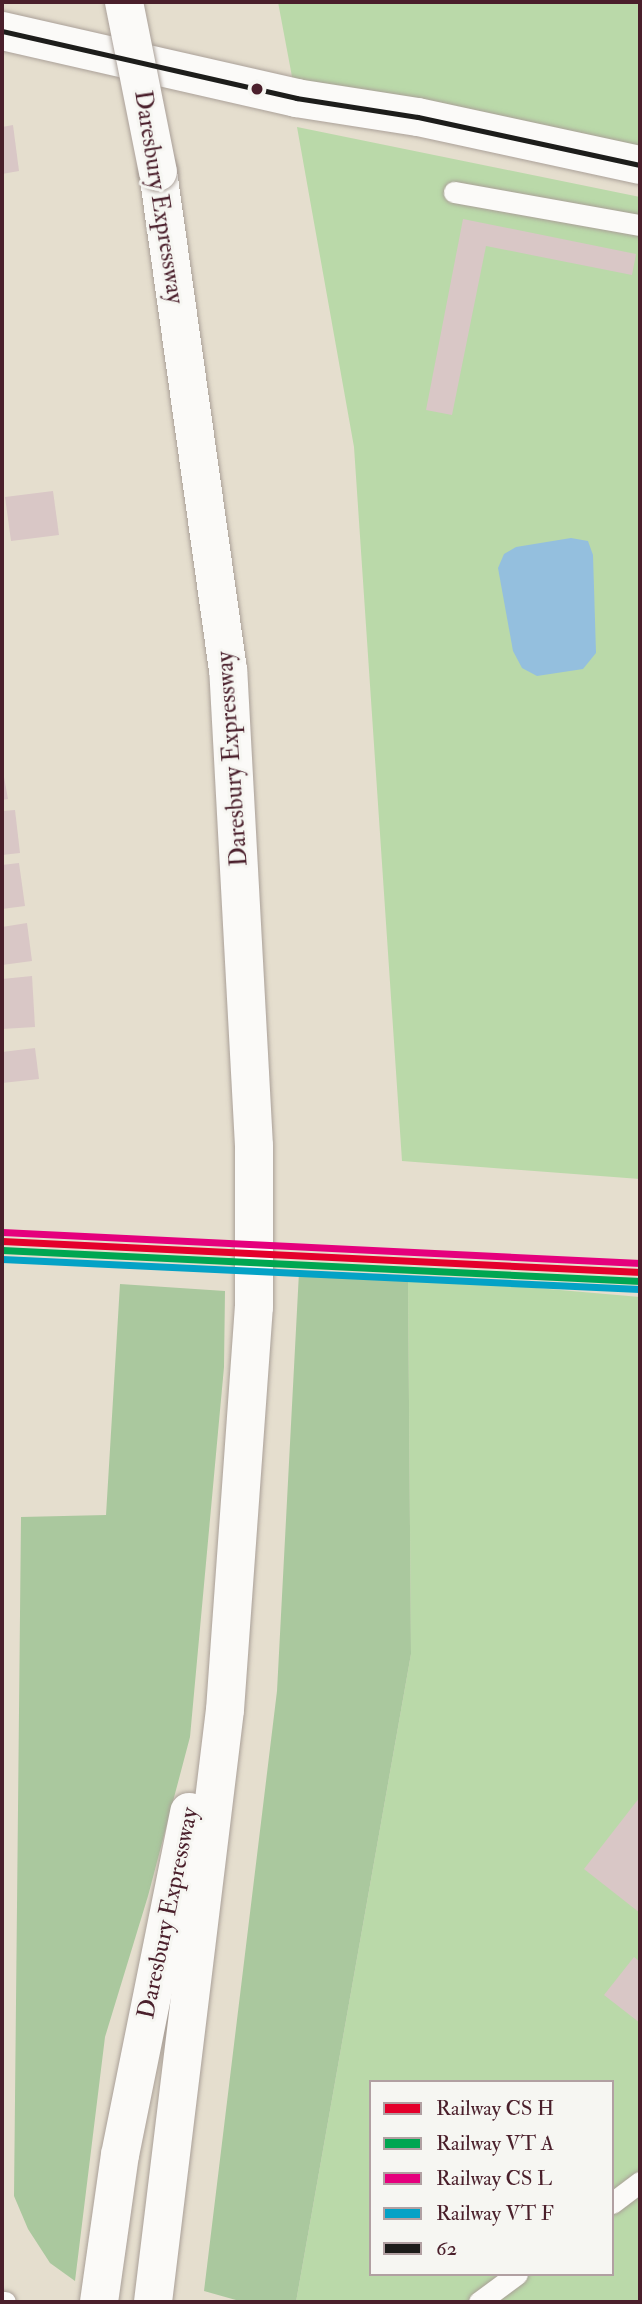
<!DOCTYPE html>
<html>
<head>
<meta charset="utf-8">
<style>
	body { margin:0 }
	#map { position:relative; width:642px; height:2304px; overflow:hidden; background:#e5dece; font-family:"IM FELL Double Pica",serif }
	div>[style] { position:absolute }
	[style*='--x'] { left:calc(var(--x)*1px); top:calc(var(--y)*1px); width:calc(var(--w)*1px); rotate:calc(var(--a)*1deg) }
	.green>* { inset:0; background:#bad9a9 }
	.forest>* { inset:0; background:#aac89e }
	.water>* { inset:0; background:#94bfde }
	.building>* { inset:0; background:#d9c7c6 }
	.roads { filter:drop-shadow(0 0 2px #aaa098) drop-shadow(0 0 2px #aaa098) }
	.service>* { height:21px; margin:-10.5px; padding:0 10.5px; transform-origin:10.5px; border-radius:10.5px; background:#fbfaf8 }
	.tertiary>* { height:38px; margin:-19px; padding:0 19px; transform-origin:19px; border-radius:19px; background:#fbfaf8 }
	.primary>* { height:38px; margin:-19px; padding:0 19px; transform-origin:19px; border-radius:19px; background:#fbfaf8 }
	.bridges { filter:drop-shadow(0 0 2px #aaa098) drop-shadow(0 0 2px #aaa098) }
	.primary-bridge>* { height:38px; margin:-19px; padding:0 19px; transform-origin:19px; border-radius:19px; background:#fbfaf8 }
	.bus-1>* { height:5px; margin:-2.5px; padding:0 2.5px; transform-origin:2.5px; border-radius:2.5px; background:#1d1d1b }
	.rail-1>* { height:7px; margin:-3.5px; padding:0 3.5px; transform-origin:3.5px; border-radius:3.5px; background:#e4002b }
	.rail-2>* { height:7px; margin:-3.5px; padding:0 3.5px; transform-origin:3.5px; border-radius:3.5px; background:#00a651 }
	.rail-3>* { height:7px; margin:-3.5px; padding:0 3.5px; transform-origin:3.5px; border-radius:3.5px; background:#e5007d }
	.rail-4>* { height:7px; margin:-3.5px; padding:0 3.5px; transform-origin:3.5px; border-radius:3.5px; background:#04a2c6 }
	.dots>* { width:19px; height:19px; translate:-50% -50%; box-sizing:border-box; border:4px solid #f6f6f2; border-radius:50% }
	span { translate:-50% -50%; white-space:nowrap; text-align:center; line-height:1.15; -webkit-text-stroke:6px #f6f6f2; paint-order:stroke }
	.street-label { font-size:24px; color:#4a1f2b }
	.frame { position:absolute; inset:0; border:4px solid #4a1f2b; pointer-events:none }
	.legend { position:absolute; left:369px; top:2080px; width:245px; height:196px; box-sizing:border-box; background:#f6f6f2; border:2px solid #b1a0a2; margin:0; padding:9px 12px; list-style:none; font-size:21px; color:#4a1f2b }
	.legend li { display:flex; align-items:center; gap:14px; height:35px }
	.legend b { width:35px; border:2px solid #b1a0a2 }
</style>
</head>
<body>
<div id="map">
	<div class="green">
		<div style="clip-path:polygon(278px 2px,640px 2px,640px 165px,296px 98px)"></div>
		<div style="clip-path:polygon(297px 127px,640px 197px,640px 1179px,402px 1161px,354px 447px)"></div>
		<div style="clip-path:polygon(evenodd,408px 1277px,640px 1297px,640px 2302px,296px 2302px,411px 1654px,408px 1277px,371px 2082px,612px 2082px,612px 2274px,371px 2274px,371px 2082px)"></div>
	</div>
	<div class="forest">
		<div style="clip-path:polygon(299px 1272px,408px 1277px,411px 1654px,296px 2302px,243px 2302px,204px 2291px,277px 1691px)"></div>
		<div style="clip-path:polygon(120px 1284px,225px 1291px,224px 1367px,190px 1737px,148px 1896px,105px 2037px,75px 2281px,50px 2263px,28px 2229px,14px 2196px,21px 1517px,106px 1515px)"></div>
	</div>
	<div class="water">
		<div style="clip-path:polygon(571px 538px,588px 541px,593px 555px,596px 653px,583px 669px,537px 676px,522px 668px,513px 651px,498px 568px,504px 554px,516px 547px)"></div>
	</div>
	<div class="building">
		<div style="clip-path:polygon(13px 125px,19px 171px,2px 174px,2px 127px)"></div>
		<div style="clip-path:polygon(463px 219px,636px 254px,632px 275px,486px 246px,452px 415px,426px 410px)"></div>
		<div style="clip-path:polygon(53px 491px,59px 535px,11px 541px,5px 497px)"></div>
		<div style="clip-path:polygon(2px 766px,8px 799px,2px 800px)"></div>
		<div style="clip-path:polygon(15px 810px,20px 853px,2px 855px,2px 811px)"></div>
		<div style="clip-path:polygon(19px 863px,25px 906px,2px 909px,2px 865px)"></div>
		<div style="clip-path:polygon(27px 923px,32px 961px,2px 965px,2px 927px)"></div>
		<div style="clip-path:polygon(32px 976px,35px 1027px,2px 1029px,2px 979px)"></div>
		<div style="clip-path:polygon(35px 1048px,39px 1079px,2px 1083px,2px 1052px)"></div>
		<div style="clip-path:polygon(640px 1797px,640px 1913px,584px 1869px)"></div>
		<div style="clip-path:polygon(634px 1957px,640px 1962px,640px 2023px,604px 1995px)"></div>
	</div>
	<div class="roads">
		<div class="service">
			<div style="--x:454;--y:192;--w:189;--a:10.1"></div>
			<div style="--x:612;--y:2203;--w:35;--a:-37"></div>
			<div style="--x:2;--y:2302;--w:3;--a:0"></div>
			<div style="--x:479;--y:2302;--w:47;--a:-36.4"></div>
		</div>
		<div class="tertiary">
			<div style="--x:2;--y:31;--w:302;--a:12.8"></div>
			<div style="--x:296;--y:98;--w:123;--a:8.9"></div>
			<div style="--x:418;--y:117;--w:227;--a:12.2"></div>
		</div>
		<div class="primary">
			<div style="--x:99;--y:2302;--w:148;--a:-81.9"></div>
			<div style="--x:120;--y:2155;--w:350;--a:-78.6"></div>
			<div style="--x:153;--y:2302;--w:596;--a:-83.07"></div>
			<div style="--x:225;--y:1710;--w:404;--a:-85.9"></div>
			<div style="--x:254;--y:1307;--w:161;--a:-90"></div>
			<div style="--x:254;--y:1146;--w:477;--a:-93.1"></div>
			<div style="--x:228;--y:670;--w:503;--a:-98"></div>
		</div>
	</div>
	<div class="bridges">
		<div class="primary-bridge">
			<div style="--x:124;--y:2;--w:173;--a:78.7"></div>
		</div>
	</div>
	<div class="bus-1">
		<div style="--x:2;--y:31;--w:302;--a:12.8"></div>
		<div style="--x:296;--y:98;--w:123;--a:8.9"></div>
		<div style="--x:418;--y:117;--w:227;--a:12.2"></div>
	</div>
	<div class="rail-1">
		<div style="--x:2;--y:1241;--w:639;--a:2.78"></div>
	</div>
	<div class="rail-2">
		<div style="--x:2;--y:1250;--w:639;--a:2.78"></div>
	</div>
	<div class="rail-3">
		<div style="--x:2;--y:1232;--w:639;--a:2.78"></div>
	</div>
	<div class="rail-4">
		<div style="--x:2;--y:1259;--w:638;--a:2.7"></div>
	</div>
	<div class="dots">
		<div style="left:257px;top:89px;background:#4a1f2b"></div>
	</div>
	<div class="street-label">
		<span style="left:159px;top:197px;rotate:81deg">Daresbury Expressway</span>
		<span style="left:232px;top:759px;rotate:-94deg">Daresbury Expressway</span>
		<span style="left:168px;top:1913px;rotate:-78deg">Daresbury Expressway</span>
	</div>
	<div class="frame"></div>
	<ul class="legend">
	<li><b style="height:9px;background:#e4002b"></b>Railway CS H</li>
	<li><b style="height:9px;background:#00a651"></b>Railway VT A</li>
	<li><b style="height:9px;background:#e5007d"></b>Railway CS L</li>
	<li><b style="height:9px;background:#04a2c6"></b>Railway VT F</li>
	<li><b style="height:9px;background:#1d1d1b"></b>62</li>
	</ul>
</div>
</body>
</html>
